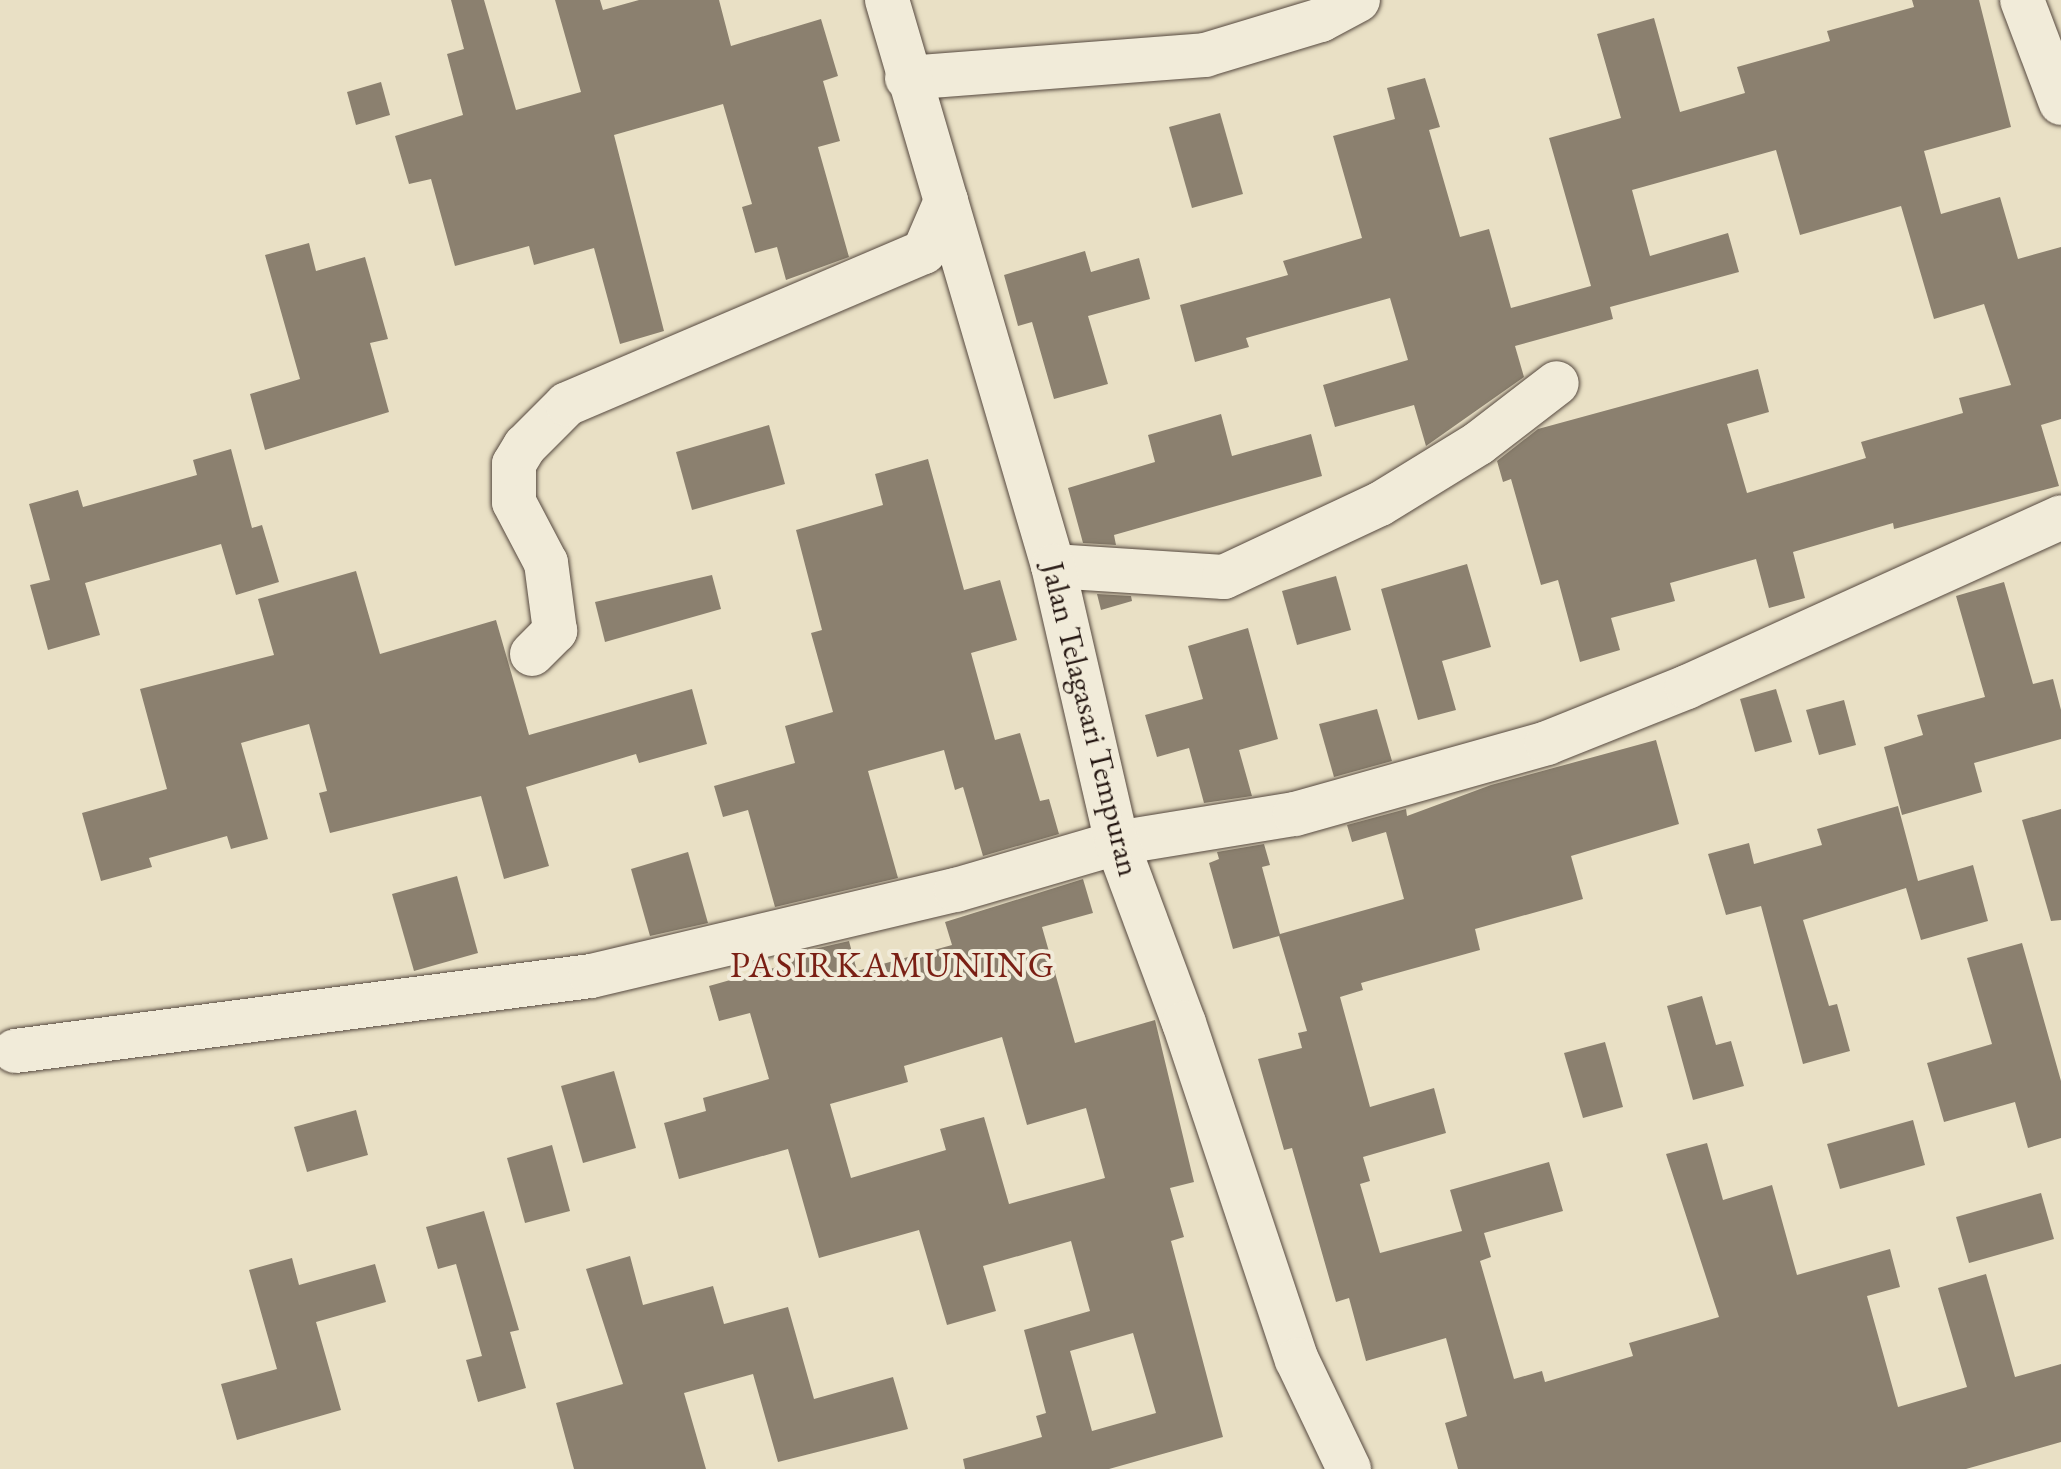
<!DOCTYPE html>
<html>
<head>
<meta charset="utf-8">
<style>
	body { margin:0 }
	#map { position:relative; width:2061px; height:1469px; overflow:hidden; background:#e9e0c5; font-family:"EB Garamond",serif }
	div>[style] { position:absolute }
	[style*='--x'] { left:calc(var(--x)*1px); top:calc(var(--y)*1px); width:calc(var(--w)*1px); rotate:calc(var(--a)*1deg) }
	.building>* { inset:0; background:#8b806f }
	.roads { filter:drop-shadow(0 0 2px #56493f) drop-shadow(0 0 2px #56493f) }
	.street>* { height:44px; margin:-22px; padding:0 22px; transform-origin:22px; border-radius:22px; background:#f1ebd9 }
	.secondary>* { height:44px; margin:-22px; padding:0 22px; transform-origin:22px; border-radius:22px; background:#f1ebd9 }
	span { translate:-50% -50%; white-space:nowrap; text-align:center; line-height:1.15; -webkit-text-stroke:8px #f1ebd9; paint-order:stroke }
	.street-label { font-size:32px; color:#251712 }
	.quarter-label { font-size:36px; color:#7a1f14; letter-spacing:2px }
</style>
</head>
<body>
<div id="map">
	<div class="building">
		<div style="clip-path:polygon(451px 0,484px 0,516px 110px,581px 92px,555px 0,600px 0,603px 10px,639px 0,719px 0,731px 46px,821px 19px,838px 76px,823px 81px,840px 141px,818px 147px,849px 257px,786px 280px,777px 247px,755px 253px,742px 207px,752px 204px,723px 104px,614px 135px,664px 331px,620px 344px,594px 248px,534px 265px,529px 246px,455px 266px,431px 179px,409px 184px,395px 136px,463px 115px,447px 54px,464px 49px)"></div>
		<div style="clip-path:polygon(1912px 0,1979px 0,2011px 127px,1924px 151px,1941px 214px,2000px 197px,2018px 259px,2061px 247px,2061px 419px,2041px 425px,2059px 486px,1894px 529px,1893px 523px,1793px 552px,1805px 598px,1769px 608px,1756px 559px,1670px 583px,1675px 601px,1611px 618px,1620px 650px,1580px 662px,1558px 580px,1541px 585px,1511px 479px,1503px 482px,1497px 461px,1538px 429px,1758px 369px,1769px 412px,1727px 424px,1747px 493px,1866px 458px,1861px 442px,1963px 413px,1959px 398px,2011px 385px,1984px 304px,1934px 319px,1901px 206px,1800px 235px,1776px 150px,1632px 190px,1650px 256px,1728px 233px,1739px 272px,1610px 307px,1613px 319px,1515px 346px,1524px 377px,1426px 446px,1414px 405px,1335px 427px,1323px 385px,1408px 360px,1390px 298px,1246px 338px,1249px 347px,1195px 362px,1180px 305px,1288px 275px,1283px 261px,1362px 238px,1333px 136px,1395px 119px,1387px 88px,1425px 78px,1440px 127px,1429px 130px,1460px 237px,1489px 229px,1511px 308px,1591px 286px,1549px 138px,1621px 118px,1597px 34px,1654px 18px,1680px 112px,1745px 93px,1737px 67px,1830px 41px,1827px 31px,1914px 7px)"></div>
		<div style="clip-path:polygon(381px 82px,390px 115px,356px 125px,347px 92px)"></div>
		<div style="clip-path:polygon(1220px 113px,1243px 194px,1192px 208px,1169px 127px)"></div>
		<div style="clip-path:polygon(309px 243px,316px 271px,365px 257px,388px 339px,370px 343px,389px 412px,265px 450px,250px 394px,300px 379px,265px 255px)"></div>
		<div style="clip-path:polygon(1085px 251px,1091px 272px,1139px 258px,1150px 299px,1088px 316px,1108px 384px,1054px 399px,1032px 322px,1018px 326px,1004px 275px)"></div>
		<div style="clip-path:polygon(1221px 414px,1232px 456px,1311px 434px,1322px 476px,1114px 535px,1116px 545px,1083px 543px,1068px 488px,1155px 462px,1148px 435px)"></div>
		<div style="clip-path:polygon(769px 425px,785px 484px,692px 510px,676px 452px)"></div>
		<div style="clip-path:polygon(231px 449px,252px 528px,262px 525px,279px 582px,236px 595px,221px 544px,85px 583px,100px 635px,48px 650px,30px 585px,50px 580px,29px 504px,78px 490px,83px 507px,197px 475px,193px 460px)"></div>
		<div style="clip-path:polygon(928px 459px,964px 590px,1000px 580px,1017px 640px,971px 653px,995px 740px,1020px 733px,1040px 801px,1049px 799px,1059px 834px,983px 856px,963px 787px,955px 790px,944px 750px,868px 771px,898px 878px,775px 907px,748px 810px,723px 817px,714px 786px,795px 763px,785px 726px,833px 712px,811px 633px,822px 630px,796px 530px,883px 505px,875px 474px)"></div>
		<div style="clip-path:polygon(1467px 564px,1491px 647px,1442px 661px,1456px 710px,1418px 720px,1381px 589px)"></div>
		<div style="clip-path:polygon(356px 571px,380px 654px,496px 620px,529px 735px,692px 689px,707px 744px,639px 763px,636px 754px,526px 787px,549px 866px,504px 879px,481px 796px,330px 833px,319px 793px,327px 791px,309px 724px,241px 743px,268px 839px,231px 849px,227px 836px,149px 858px,152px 867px,101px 881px,82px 813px,167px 789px,140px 689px,274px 655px,258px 599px)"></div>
		<div style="clip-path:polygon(712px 575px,721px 609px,605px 642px,595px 602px)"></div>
		<div style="clip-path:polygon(1336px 576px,1351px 630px,1297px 645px,1282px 591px)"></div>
		<div style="clip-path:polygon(2004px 582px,2033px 684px,2053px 679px,2061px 710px,2061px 739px,1974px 763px,1982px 792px,1902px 815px,1884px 747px,1923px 735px,1917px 715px,1985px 697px,1956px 596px)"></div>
		<div style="clip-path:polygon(1097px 594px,1131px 596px,1132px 601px,1101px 610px)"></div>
		<div style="clip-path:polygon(1248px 628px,1278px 739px,1239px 750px,1252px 796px,1204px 803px,1189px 748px,1157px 757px,1145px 715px,1203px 699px,1188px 646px)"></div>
		<div style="clip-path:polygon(1776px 689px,1792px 742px,1755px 752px,1740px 699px)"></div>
		<div style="clip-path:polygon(1844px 700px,1856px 745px,1819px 755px,1806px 710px)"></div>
		<div style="clip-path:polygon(1377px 709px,1392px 761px,1334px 777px,1319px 724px)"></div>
		<div style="clip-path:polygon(1656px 740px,1679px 824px,1571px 856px,1583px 899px,1475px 929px,1480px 950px,1361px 983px,1363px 990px,1340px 997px,1370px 1107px,1434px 1088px,1446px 1133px,1363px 1157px,1370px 1181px,1360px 1184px,1380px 1253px,1462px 1231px,1450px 1190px,1549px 1162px,1563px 1211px,1484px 1233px,1491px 1257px,1480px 1261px,1514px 1379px,1542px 1371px,1545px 1382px,1633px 1356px,1629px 1343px,1719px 1317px,1666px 1154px,1707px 1143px,1723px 1200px,1772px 1185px,1797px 1275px,1890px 1249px,1900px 1287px,1867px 1296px,1898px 1407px,1967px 1387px,1938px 1288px,1986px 1274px,2015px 1377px,2061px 1364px,2061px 1442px,1966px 1469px,1458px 1469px,1445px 1423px,1467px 1416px,1446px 1338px,1366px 1361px,1349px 1298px,1336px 1302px,1292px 1148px,1284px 1150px,1258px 1059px,1302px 1048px,1298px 1033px,1307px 1031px,1279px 936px,1233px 949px,1209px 863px,1219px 859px,1217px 852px,1264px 844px,1270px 865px,1262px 867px,1280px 934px,1404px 899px,1386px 832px,1352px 842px,1347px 825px,1406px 809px,1407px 816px,1491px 785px)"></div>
		<div style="clip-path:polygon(1898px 806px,1918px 881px,1973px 865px,1988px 921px,1921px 940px,1906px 888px,1803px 920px,1829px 1006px,1837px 1004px,1850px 1051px,1803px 1064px,1761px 906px,1726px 915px,1708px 854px,1749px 843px,1754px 864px,1822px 845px,1817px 829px)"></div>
		<div style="clip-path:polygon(2061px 809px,2061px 920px,2051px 921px,2022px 820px)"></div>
		<div style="clip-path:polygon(688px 852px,708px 923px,650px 936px,631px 869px)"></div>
		<div style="clip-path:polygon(457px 876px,478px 953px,414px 971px,392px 894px)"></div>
		<div style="clip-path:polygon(evenodd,1083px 879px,1093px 913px,1042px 927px,1075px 1043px,1155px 1020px,1194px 1182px,1170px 1188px,1184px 1237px,1171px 1241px,1223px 1437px,1109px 1469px,965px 1469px,963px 1459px,1042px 1437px,1036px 1416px,1046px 1413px,1024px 1330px,1090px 1311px,1071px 1241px,983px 1266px,996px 1311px,947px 1325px,919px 1230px,819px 1258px,788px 1149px,679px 1179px,664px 1123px,706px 1111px,703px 1098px,769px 1079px,750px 1013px,719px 1021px,709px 986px,791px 963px,788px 955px,849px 941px,857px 971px,952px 945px,945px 922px,1083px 879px,1002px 1037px,1027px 1125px,1086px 1108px,1105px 1178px,1009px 1204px,984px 1117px,940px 1129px,946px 1150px,851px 1178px,830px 1104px,908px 1082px,904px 1066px,1002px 1037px,1083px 879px,1133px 1333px,1156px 1413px,1092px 1431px,1070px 1351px,1133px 1333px)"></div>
		<div style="clip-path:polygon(2022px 943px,2061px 1081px,2061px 1138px,2028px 1148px,2015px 1102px,1944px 1122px,1927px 1063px,1992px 1044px,1967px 958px)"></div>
		<div style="clip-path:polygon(1702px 996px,1716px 1045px,1731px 1041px,1744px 1086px,1693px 1100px,1667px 1006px)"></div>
		<div style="clip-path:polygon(1605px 1042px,1623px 1107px,1583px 1118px,1564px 1053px)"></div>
		<div style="clip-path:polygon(614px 1071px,636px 1148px,583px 1163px,561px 1086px)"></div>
		<div style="clip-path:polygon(356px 1110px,368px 1155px,307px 1172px,294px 1127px)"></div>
		<div style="clip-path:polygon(1913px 1120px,1925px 1165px,1840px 1189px,1827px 1144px)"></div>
		<div style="clip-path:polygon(552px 1145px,570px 1211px,525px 1223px,507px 1158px)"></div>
		<div style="clip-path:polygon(2041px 1193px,2054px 1239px,1969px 1263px,1956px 1217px)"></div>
		<div style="clip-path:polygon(484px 1211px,519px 1330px,510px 1332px,526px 1388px,478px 1402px,466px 1360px,482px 1356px,456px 1264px,438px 1269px,426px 1227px)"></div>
		<div style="clip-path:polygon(630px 1256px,643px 1305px,713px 1286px,724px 1324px,788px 1307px,814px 1399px,893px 1377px,908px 1429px,778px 1462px,753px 1374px,684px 1393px,706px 1469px,574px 1469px,556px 1403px,623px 1384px,586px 1269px)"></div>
		<div style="clip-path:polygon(292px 1258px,299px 1285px,375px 1264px,386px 1302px,316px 1322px,341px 1410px,237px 1440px,221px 1384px,277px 1369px,249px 1270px)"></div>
	</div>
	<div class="roads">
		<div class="street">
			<div style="--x:2022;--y:0;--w:110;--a:69.3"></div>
			<div style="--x:907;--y:78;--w:299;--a:-4.4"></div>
			<div style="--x:1205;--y:55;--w:121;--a:-16.8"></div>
			<div style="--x:1321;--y:20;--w:42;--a:-28.4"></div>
			<div style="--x:1053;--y:566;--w:171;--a:3.7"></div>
			<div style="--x:1224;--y:577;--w:172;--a:-25.1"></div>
			<div style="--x:1380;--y:504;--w:116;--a:-31.6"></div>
			<div style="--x:1479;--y:443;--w:98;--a:-37.6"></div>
			<div style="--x:532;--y:654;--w:33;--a:-45"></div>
			<div style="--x:555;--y:631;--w:69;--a:-97.5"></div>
			<div style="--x:546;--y:563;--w:69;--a:-117.7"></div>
			<div style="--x:514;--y:502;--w:38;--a:-90"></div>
			<div style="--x:514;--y:464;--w:21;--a:-59"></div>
			<div style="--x:525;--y:446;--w:59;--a:-45"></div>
			<div style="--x:567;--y:404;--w:388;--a:-23.1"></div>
			<div style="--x:924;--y:252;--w:56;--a:-66.7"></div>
			<div style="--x:15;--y:1051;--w:581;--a:-7.42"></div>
			<div style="--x:591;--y:976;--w:375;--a:-13.3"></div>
			<div style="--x:956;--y:890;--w:168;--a:-16.3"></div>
			<div style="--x:1117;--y:843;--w:180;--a:-9.3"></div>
			<div style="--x:1295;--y:814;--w:262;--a:-15.7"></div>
			<div style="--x:1547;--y:743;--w:151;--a:-21.8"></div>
			<div style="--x:1687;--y:687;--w:411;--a:-24.4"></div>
		</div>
		<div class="secondary">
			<div style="--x:887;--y:0;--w:590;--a:73.65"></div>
			<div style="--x:1053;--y:566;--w:284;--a:77"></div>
			<div style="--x:1117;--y:843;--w:192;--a:69.6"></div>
			<div style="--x:1184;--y:1023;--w:355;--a:71.5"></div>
			<div style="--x:1297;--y:1360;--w:121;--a:64.5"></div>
		</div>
	</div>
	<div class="street-label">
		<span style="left:1091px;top:719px;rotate:76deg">Jalan Telagasari Tempuran</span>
	</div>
	<div class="quarter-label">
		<span style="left:893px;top:965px">PASIRKAMUNING</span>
	</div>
</div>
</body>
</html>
